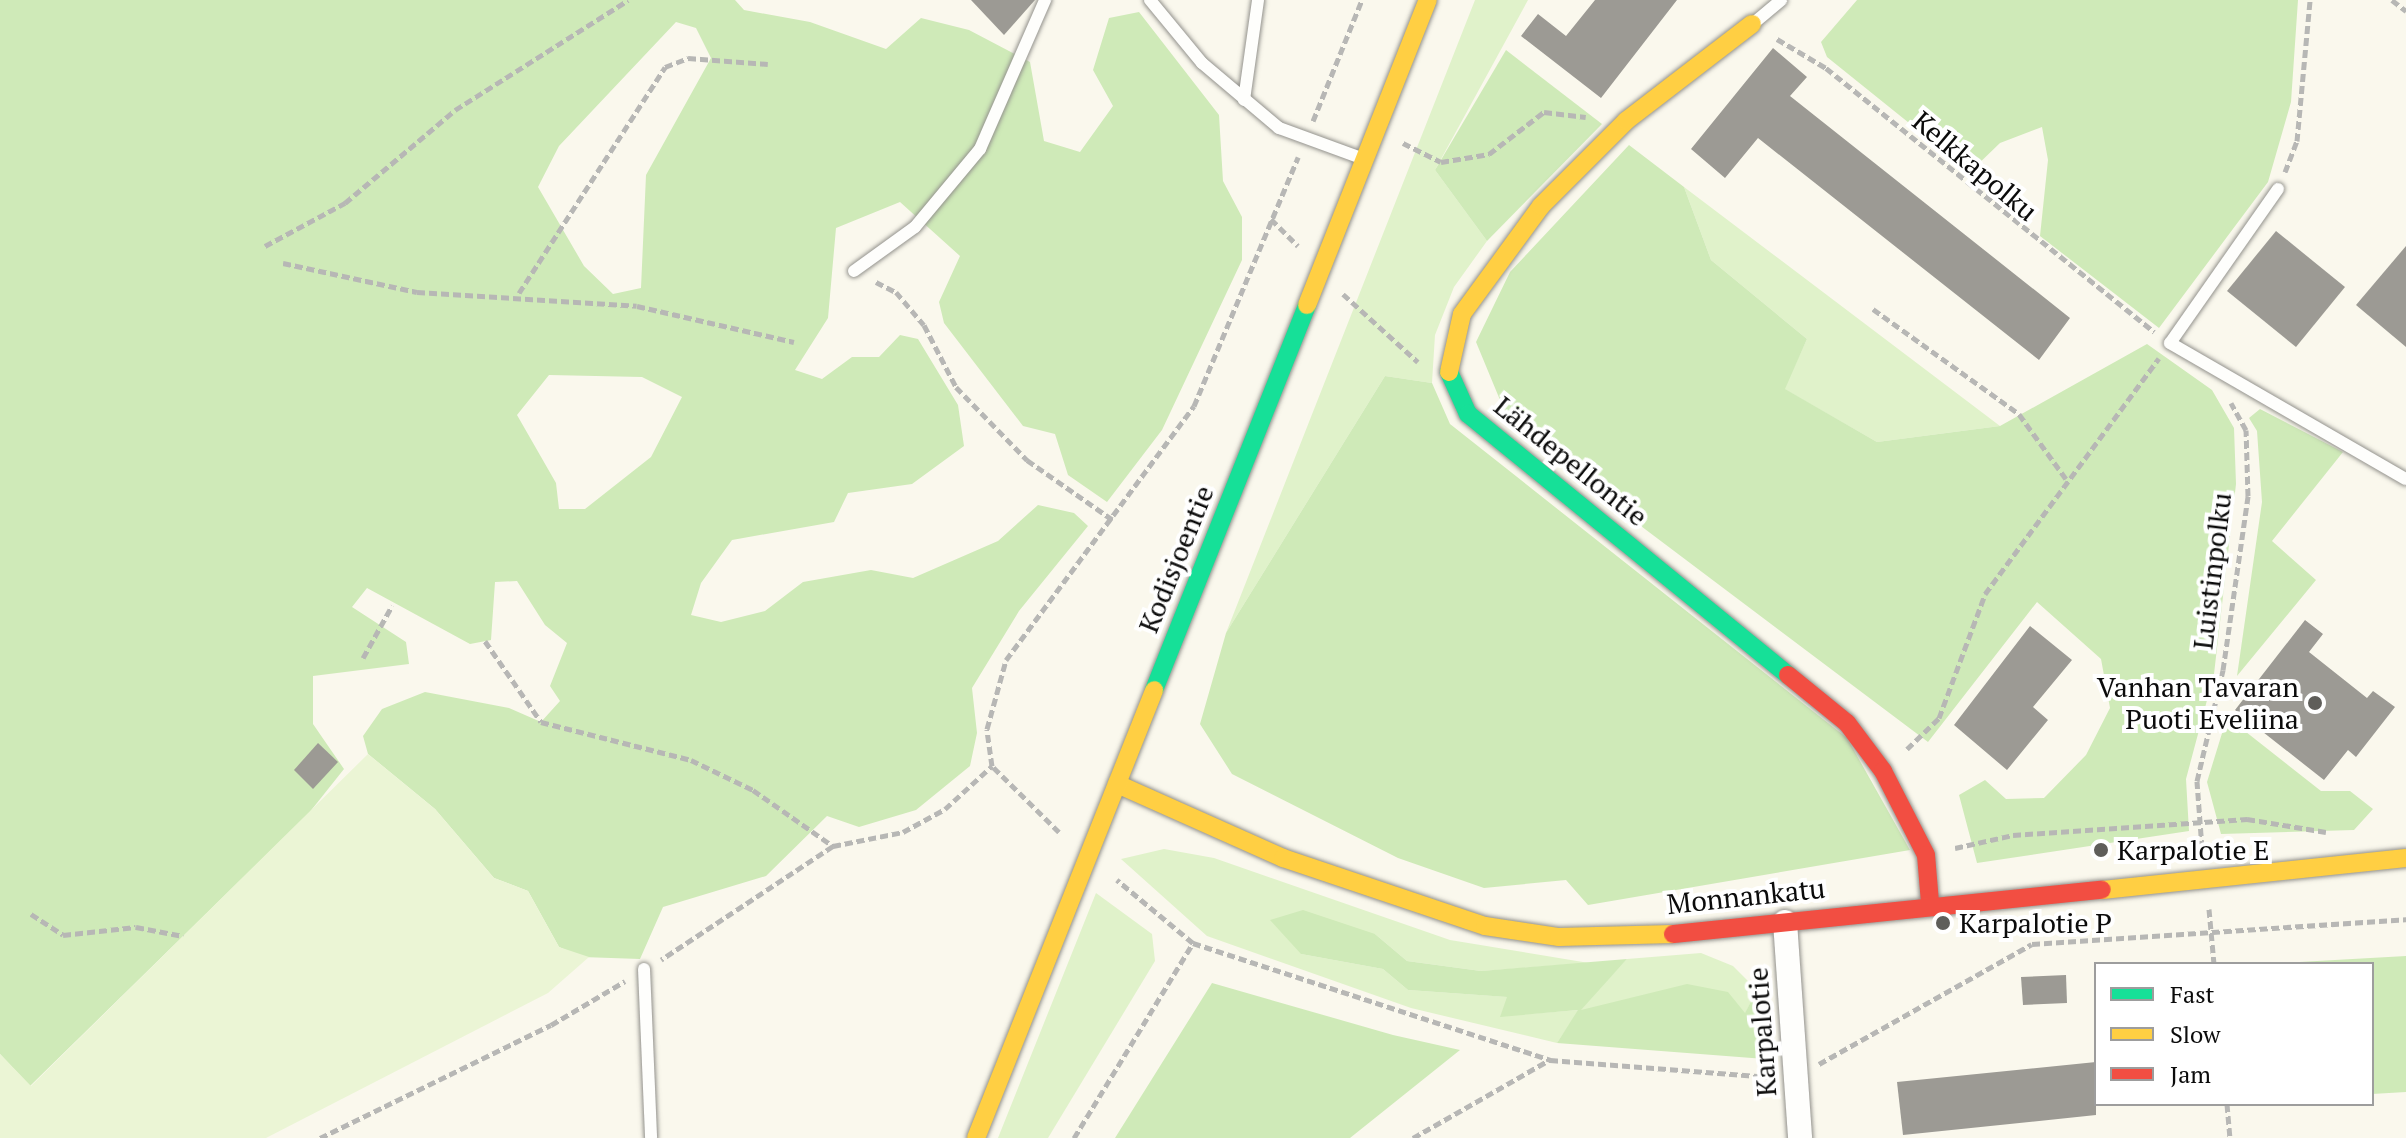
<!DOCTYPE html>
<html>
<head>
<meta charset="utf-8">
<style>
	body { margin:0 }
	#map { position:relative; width:2406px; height:1138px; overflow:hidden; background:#faf8ed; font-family:"PT Serif",serif }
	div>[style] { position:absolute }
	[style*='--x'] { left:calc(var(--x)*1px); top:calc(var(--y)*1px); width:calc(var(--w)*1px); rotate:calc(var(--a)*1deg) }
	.green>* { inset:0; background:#e0f2ca }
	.forest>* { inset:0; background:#cfeab8 }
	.pitch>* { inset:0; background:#ebf5d5 }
	.building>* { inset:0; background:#9c9a94 }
	.path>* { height:5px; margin-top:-2.5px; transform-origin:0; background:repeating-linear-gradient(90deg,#b7b7b5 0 8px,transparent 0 12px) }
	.roads { filter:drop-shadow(0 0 2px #93928d) drop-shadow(0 0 2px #93928d) }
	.lane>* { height:12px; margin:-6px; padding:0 6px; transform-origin:6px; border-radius:6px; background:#fefefc }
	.street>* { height:24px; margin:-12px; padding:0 12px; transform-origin:12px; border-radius:12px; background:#fefefc }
	.fast>* { height:18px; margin:-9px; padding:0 9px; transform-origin:9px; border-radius:9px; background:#16e098 }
	.slow>* { height:18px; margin:-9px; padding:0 9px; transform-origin:9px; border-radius:9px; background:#ffcf43 }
	.jam>* { height:18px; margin:-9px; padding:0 9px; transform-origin:9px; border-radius:9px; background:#f24e42 }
	.dots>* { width:22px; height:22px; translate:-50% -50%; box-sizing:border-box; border:4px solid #fff; border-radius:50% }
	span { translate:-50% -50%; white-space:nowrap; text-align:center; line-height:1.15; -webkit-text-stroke:8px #fff; paint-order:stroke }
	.street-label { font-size:28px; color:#0b0b0b }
	.poi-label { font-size:28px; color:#0b0b0b }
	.right { translate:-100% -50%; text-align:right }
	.left { translate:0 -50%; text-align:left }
	.legend { position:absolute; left:2094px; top:962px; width:280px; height:144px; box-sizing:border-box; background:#fff; border:2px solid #9d9d9d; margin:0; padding:10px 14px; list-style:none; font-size:24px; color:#0b0b0b }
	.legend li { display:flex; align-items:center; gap:16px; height:40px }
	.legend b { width:40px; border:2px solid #9d9d9d }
</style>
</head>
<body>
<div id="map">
	<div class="green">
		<div style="clip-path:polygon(1475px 0,1528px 0,1435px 170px,1487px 241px,1454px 287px,1435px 335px,1432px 383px,1385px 376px,1226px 633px)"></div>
		<div style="clip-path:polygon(1684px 187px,2000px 426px,1877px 442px,1784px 389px,1807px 339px,1711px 260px)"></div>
		<div style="clip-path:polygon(1164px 849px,1214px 858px,1450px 940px,1589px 963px,1481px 971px,1407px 961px,1375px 934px,1301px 954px,1383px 969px,1408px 990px,1508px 997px,1501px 1016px,1579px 1010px,1627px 959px,1701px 953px,1733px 966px,1757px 990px,1745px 1014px,1579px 1010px,1557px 1043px,1411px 1008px,1207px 936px,1121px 859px)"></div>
		<div style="clip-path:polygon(1096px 893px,1152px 934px,1155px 961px,1048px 1138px,998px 1138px)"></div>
	</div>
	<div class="forest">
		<div style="clip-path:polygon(evenodd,0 0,735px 0,744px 10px,810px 22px,886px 49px,921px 18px,969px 30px,1030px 62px,1044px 141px,1080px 152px,1113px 106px,1093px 70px,1109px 18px,1139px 12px,1219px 115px,1223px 181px,1242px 217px,1242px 260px,1162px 430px,1107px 502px,1068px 475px,1055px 434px,1023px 426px,944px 323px,939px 302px,960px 256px,900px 202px,836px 228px,828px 318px,795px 370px,822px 379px,852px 357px,879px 357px,900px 335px,918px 339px,958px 405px,964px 446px,912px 484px,848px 493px,834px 522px,732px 540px,701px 583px,691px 615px,721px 622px,765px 611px,803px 582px,871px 570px,913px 578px,998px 541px,1038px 505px,1074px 513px,1088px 526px,1019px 611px,972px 688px,977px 733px,970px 766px,916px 810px,859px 827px,827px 816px,766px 876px,663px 907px,640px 959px,582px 957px,559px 947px,528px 891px,494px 878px,435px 809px,368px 754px,363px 736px,382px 709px,425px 692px,509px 708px,541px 722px,560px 701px,550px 686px,567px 643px,545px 625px,517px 581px,495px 582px,491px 640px,470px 644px,367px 588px,352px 607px,406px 642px,409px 664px,313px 676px,313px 724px,344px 769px,309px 813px,30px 1086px,0 1054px,0 0,676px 22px,696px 28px,711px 58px,646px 175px,641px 288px,613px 294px,584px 266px,538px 187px,559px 146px,676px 22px,0 0,549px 375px,642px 377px,682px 397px,651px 457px,585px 509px,559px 509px,556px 483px,517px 415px,549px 375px)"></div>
		<div style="clip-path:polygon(1857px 0,2298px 0,2291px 102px,2268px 182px,2159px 328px,2040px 236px,2048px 160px,2042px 127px,2000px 143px,1970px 172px,1827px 57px,1821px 42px)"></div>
		<div style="clip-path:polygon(1506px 50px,1602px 124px,1487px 241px,1435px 170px)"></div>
		<div style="clip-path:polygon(1629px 145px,1684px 187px,1711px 260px,1807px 339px,1785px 389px,1877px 442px,2000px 426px,2147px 344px,2212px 390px,2234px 428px,2236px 484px,2214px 674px,2186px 779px,2189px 831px,1977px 863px,1959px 795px,1985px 780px,2006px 799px,2044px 798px,2086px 755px,2110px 708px,2101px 659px,2037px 602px,1928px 742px,1512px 429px,1476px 342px,1510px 272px)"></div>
		<div style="clip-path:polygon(1385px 376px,1432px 383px,1450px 424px,1847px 738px,1910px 850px,1588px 905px,1566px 880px,1484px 888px,1398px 858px,1232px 774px,1200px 724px,1226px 633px)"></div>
		<div style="clip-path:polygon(2260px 409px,2343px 452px,2272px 541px,2316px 580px,2237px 676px,2262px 502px,2257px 431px,2249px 418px)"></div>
		<div style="clip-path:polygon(2227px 717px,2321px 791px,2350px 791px,2373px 809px,2354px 830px,2221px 834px,2207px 782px)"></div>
		<div style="clip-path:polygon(1303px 910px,1375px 934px,1407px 961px,1481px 971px,1627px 959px,1581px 1010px,1687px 984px,1728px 992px,1745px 1013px,1757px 990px,1765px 1059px,1557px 1043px,1578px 1010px,1500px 1017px,1507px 997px,1408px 990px,1383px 969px,1301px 954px,1270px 920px)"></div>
		<div style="clip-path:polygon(2406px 956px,2406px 1092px,2372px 1094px,2372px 964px,2264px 964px)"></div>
		<div style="clip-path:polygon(1212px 983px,1393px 1035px,1460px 1050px,1350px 1138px,1115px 1138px)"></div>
	</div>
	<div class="pitch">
		<div style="clip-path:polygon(368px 754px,435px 809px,494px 878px,528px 891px,559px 947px,589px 957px,548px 993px,266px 1138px,0 1138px,0 1054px,31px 1086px)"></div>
	</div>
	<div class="building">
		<div style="clip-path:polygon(971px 0,1035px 0,1004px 35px)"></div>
		<div style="clip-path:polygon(1595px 0,1677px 0,1601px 98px,1521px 36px,1538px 14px,1566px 36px)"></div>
		<div style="clip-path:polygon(1773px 48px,1807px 77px,1790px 96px,2070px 318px,2039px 360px,1758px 138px,1725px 178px,1691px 149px)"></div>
		<div style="clip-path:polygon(2276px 231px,2345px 287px,2296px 347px,2227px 291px)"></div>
		<div style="clip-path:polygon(2406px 246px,2406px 347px,2356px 305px)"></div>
		<div style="clip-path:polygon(2305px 620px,2323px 634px,2309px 652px,2367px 698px,2373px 691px,2395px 707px,2356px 757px,2348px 750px,2324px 780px,2235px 710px)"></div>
		<div style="clip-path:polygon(2030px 626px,2072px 660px,2033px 707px,2048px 720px,2007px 770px,1954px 725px)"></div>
		<div style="clip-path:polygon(318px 743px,338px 762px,313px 789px,294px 770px)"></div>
		<div style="clip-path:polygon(2066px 975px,2067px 1003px,2023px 1005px,2021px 977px)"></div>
		<div style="clip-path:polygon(2096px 1062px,2096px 1115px,1903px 1135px,1897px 1082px)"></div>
	</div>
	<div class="path">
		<div style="--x:2392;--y:0;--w:18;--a:38"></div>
		<div style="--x:1777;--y:39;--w:57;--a:30.6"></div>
		<div style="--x:1826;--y:68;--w:421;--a:38.8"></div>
		<div style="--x:1313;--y:121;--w:131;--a:-68"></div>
		<div style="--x:1403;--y:143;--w:42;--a:26.6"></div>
		<div style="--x:1441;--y:162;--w:49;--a:-9.5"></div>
		<div style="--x:1489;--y:154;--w:69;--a:-37.4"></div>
		<div style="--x:1544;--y:112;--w:42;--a:6.8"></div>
		<div style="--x:2285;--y:172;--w:33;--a:-69"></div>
		<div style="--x:2297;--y:141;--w:142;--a:-84.7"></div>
		<div style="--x:1271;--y:219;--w:38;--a:45"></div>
		<div style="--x:265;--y:246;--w:91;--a:-28.3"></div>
		<div style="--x:345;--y:203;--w:144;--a:-40.2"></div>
		<div style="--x:455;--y:110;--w:205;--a:-32.4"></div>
		<div style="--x:283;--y:263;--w:137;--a:12.2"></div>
		<div style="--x:417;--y:292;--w:220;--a:3.6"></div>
		<div style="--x:637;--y:306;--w:161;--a:12.9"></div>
		<div style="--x:876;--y:282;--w:22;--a:27"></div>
		<div style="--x:896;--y:292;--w:43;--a:49.7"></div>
		<div style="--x:924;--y:325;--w:70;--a:62.7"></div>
		<div style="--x:956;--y:387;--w:102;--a:45.8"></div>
		<div style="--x:1027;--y:460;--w:105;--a:34.9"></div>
		<div style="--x:519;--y:293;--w:269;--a:-57.1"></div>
		<div style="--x:665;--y:67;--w:25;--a:-21"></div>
		<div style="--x:688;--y:58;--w:80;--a:4.3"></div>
		<div style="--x:1343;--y:294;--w:101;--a:42.2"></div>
		<div style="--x:1873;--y:309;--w:180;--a:35.7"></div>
		<div style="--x:2019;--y:414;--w:80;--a:54.1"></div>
		<div style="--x:485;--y:641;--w:98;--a:55.3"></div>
		<div style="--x:541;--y:722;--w:155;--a:14.2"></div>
		<div style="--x:691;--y:760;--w:69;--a:25.8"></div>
		<div style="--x:753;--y:790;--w:98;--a:35"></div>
		<div style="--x:833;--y:846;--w:206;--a:146.5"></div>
		<div style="--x:363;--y:658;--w:60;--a:-60.9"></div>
		<div style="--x:1907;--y:749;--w:45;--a:-44.1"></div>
		<div style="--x:1939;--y:718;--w:132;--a:-69.6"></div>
		<div style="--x:1985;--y:594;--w:293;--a:-53.6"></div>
		<div style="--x:1059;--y:832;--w:94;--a:-135.4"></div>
		<div style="--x:992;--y:766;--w:37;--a:-98"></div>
		<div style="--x:987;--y:729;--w:72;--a:-74.6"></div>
		<div style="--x:1006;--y:660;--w:316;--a:-53.5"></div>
		<div style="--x:1194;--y:406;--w:270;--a:-67.3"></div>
		<div style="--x:833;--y:846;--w:71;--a:-11.3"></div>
		<div style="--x:903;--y:832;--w:48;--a:-28.7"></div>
		<div style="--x:945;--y:809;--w:64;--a:-42.5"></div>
		<div style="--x:1955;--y:848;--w:59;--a:-12.6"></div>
		<div style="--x:2013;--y:835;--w:235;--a:-3.9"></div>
		<div style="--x:2247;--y:819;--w:80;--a:9.3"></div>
		<div style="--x:2202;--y:848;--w:67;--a:-94.3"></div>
		<div style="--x:2197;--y:781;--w:114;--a:-76.8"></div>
		<div style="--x:2223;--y:670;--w:176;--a:-81.8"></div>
		<div style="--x:2248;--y:496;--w:66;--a:-91.7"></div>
		<div style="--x:2246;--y:430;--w:31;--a:-119"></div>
		<div style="--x:2209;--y:909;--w:55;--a:84.8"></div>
		<div style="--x:31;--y:914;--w:38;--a:33"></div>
		<div style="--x:63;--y:935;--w:73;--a:-6.3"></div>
		<div style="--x:136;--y:927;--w:48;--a:10.8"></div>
		<div style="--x:1193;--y:943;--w:376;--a:18.1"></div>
		<div style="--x:1550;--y:1060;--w:221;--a:4.4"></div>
		<div style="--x:1819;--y:1064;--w:244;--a:-29.4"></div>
		<div style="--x:2032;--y:944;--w:375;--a:-3.8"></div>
		<div style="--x:2227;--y:1104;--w:34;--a:85"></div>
		<div style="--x:320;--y:1138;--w:257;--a:-26.1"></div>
		<div style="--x:551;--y:1025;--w:86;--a:-30.7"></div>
		<div style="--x:1074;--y:1138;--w:228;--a:-58.6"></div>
		<div style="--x:1193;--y:943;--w:99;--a:-140.3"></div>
		<div style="--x:1413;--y:1138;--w:157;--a:-29.8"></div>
	</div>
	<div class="roads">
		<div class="lane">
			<div style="--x:1150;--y:0;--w:82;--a:50.5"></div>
			<div style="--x:1202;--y:63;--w:101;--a:40.2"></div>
			<div style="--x:1279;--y:128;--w:87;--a:20.1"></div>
			<div style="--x:1755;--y:22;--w:34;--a:-40"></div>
			<div style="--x:1244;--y:100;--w:101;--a:-82"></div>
			<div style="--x:2278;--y:189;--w:188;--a:125"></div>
			<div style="--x:2170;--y:343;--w:272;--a:30"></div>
			<div style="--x:854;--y:271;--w:75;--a:-35.8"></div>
			<div style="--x:915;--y:227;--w:102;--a:-50.2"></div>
			<div style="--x:980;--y:149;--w:163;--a:-66.4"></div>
			<div style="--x:644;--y:969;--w:169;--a:87.6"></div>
		</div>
		<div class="street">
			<div style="--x:1785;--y:922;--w:217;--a:86"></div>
		</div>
		<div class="fast">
			<div style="--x:1449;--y:372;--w:46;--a:65.7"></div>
			<div style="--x:1468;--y:414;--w:413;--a:39.2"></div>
			<div style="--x:1154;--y:690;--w:414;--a:-68.3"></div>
		</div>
		<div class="slow">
			<div style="--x:1307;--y:305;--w:328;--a:-68.4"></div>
			<div style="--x:1449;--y:372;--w:59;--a:-77.4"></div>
			<div style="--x:1462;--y:314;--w:134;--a:-53.8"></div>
			<div style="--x:1541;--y:206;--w:120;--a:-45"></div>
			<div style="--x:1626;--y:121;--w:159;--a:-37.6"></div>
			<div style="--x:1117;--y:784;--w:182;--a:24"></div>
			<div style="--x:1283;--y:858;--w:213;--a:18.6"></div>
			<div style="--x:1485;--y:926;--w:75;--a:8.5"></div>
			<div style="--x:1559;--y:937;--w:114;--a:-1.5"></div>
			<div style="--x:2102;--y:890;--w:306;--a:-6"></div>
			<div style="--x:976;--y:1138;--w:482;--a:-68.3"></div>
		</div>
		<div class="jam">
			<div style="--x:1788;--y:675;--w:76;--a:39.1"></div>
			<div style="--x:1847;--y:723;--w:60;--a:53.1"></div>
			<div style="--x:1883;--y:771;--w:94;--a:62.9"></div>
			<div style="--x:1926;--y:855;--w:48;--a:85.2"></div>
			<div style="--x:1673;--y:934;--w:431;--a:-5.9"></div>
		</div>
	</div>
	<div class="dots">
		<div style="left:2315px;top:703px;background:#5f5e5a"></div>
		<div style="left:2101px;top:850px;background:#5f5e5a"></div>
		<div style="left:1943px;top:923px;background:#5f5e5a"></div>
	</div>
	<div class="street-label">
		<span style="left:1975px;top:166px;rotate:40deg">Kelkkapolku</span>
		<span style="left:1571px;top:461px;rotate:39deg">Lähdepellontie</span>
		<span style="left:1176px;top:559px;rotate:-68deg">Kodisjoentie</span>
		<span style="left:2212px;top:571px;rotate:-83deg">Luistinpolku</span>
		<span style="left:1746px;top:896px;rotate:-6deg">Monnankatu</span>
		<span style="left:1762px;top:1032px;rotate:-94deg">Karpalotie</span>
	</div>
	<div class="poi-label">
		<span class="right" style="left:2299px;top:703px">Vanhan Tavaran<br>Puoti Eveliina</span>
		<span class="left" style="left:2117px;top:850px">Karpalotie E</span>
		<span class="left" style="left:1959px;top:923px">Karpalotie P</span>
	</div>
	<ul class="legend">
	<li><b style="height:10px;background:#16e098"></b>Fast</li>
	<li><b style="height:10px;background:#ffcf43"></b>Slow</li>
	<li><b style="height:10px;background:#f24e42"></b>Jam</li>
	</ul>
</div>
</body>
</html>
